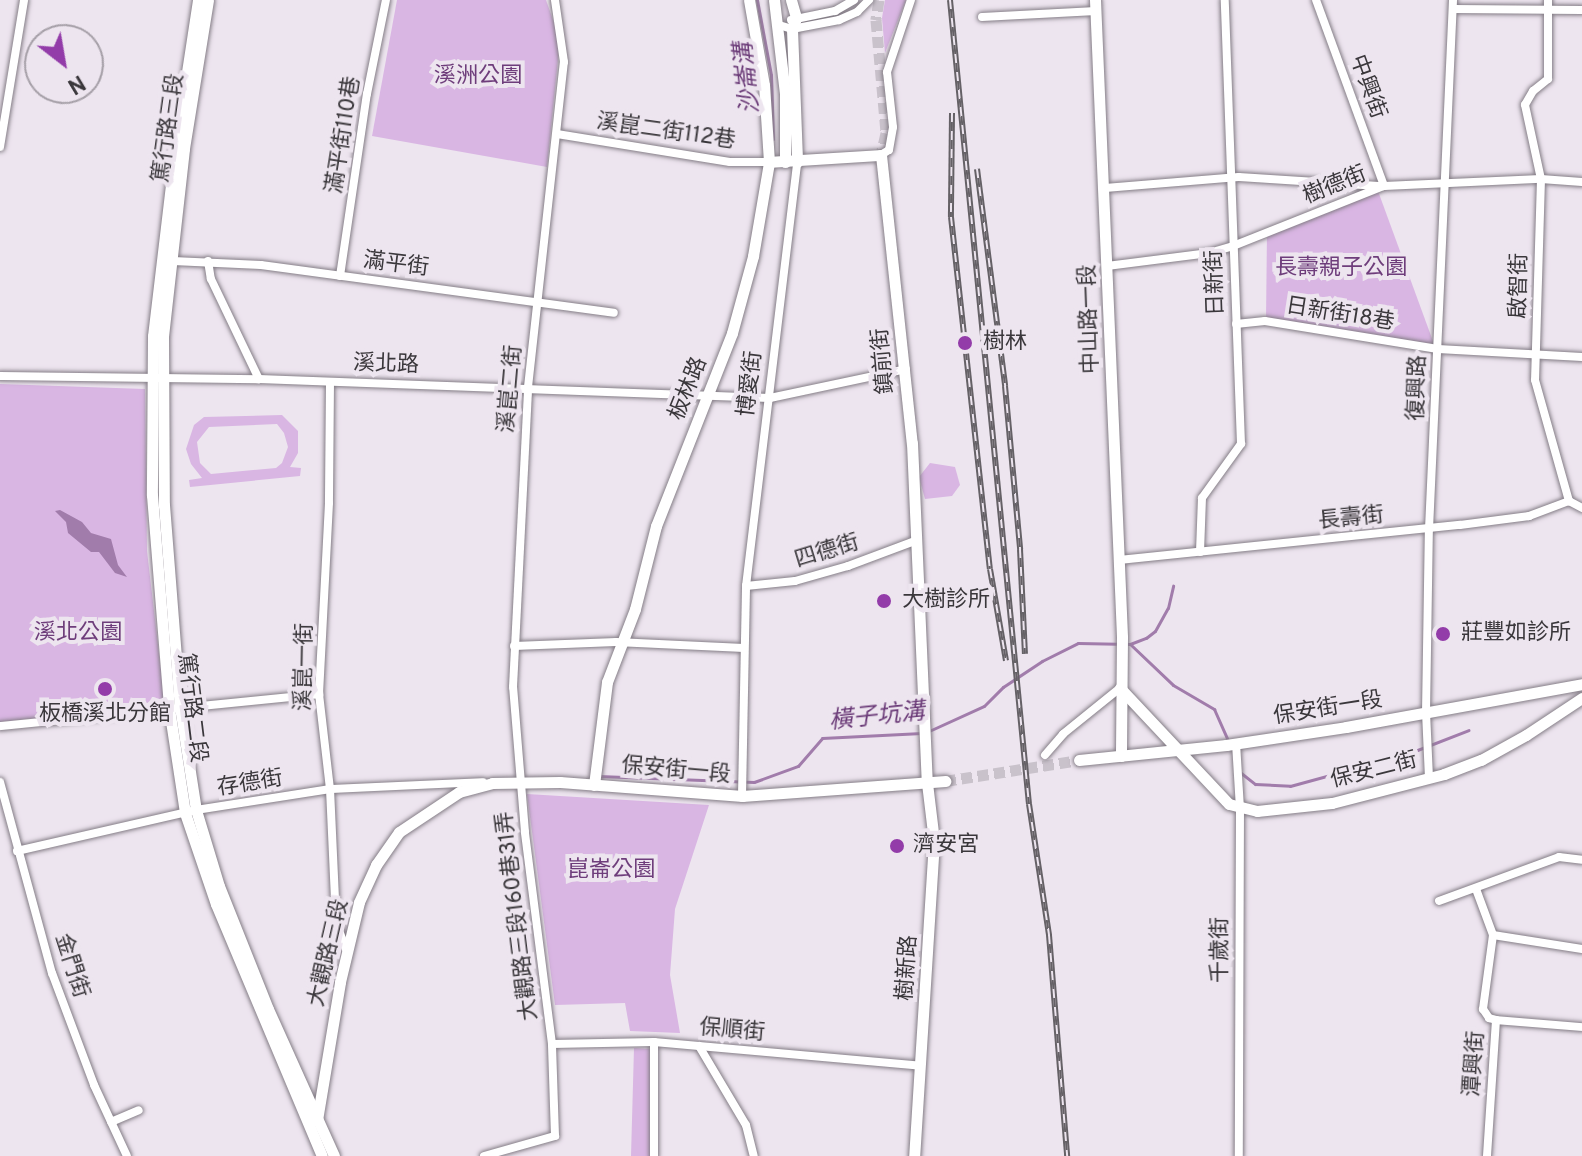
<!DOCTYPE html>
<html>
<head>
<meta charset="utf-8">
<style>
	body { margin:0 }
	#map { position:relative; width:1582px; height:1156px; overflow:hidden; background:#ede5ef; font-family:Overpass,"Noto Sans TC",sans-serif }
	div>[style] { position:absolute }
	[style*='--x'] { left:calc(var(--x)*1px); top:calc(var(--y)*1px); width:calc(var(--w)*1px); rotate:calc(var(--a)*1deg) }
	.green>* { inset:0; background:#d9b6e3 }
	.water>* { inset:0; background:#a17cab }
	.stream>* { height:3px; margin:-1.5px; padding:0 1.5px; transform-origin:1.5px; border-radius:1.5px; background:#a17cab }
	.secondary-tunnel>* { height:11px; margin-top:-5.5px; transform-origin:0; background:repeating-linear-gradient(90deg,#c9c2cb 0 11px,transparent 0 16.5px) }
	.roads { filter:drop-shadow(0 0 2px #847d86) drop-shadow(0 0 2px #847d86) }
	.street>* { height:8px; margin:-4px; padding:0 4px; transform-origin:4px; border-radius:4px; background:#fff }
	.secondary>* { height:11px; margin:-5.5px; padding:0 5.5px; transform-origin:5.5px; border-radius:5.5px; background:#fff }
	.rail>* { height:6px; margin-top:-3px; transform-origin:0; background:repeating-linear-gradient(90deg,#ede5ef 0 9px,#656166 0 18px); box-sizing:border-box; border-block:2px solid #656166 }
	.dots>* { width:22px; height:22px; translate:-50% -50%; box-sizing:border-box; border:4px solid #ede5ef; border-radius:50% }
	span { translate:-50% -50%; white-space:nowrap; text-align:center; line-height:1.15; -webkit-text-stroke:8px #ede5ef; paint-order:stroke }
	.park-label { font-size:22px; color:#6e3d7b }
	.street-label { font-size:22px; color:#3a373b }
	.poi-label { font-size:22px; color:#3a373b }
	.left { translate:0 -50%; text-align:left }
	.water-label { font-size:24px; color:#6b3b78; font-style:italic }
	.north { position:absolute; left:24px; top:24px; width:80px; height:80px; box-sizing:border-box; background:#ede5ef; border:2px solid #a59fa7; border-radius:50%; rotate:149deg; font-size:22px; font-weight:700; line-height:32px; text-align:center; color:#3a373b }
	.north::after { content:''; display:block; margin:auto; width:28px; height:36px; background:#933ca9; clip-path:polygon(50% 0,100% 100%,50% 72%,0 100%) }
</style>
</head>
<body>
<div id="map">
	<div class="green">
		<div style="clip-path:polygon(397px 0,546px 0,560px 40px,547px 167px,372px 136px)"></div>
		<div style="clip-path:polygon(885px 0,906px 0,885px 53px,882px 18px)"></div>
		<div style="clip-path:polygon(1378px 191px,1434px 344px,1266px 320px,1267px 232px)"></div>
		<div style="clip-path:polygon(0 384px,145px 389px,147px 551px,165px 705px,0 722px)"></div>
		<div style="clip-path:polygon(evenodd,282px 415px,298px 431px,298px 453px,290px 467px,301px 468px,300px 476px,190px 487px,189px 480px,202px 478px,191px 464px,186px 449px,194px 425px,204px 417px,282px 415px,277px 424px,284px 433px,288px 447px,282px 463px,276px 468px,211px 474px,200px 463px,197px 442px,209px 427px,277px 424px)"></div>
		<div style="clip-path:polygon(930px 463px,955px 467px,960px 485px,952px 496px,925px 499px,919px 477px)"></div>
		<div style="clip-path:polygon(527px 794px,709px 805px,675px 909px,670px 975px,680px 1033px,630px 1031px,625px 1003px,555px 1005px)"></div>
		<div style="clip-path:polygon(634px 1048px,651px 1049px,650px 1156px,631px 1156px)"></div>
	</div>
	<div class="water">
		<div style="clip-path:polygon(60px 510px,82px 522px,91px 533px,111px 539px,118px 565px,127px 577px,115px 573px,99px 552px,91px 552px,68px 533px,66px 522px,55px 511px)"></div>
	</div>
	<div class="stream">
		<div style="--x:757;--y:0;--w:76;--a:79.4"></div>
		<div style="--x:771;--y:75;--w:64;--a:88.2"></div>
		<div style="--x:1130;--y:644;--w:59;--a:43.6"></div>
		<div style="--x:1173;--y:685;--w:48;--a:30.3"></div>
		<div style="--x:1214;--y:709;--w:34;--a:66"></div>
		<div style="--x:929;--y:731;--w:60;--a:-24.4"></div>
		<div style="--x:984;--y:706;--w:27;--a:-45"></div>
		<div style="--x:1003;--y:687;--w:47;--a:-33.7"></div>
		<div style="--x:1042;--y:661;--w:40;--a:-26.6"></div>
		<div style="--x:1078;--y:643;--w:52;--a:1.1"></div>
		<div style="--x:1130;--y:644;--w:17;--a:-21"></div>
		<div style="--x:1146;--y:638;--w:11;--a:-38"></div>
		<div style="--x:1155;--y:631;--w:26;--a:-61"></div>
		<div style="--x:1168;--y:608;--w:23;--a:-77"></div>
		<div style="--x:1241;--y:773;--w:18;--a:38"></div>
		<div style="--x:1255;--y:784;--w:35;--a:3"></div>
		<div style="--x:1290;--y:786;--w:121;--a:-15.3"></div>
		<div style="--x:1407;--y:754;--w:66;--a:-21.2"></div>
		<div style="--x:598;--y:776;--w:156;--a:2.2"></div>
		<div style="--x:754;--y:782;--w:47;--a:-20"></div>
		<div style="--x:798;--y:766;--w:37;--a:-49"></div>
		<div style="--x:822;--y:738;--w:100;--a:-2.9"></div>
	</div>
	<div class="secondary-tunnel">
		<div style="--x:879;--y:0;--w:20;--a:99"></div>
		<div style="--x:876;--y:20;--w:113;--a:84.9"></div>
		<div style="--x:886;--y:133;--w:23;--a:103"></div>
		<div style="--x:945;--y:781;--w:136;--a:-8.9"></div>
	</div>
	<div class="roads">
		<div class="street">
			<div style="--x:1316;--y:0;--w:198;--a:69.9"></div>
			<div style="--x:1548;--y:0;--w:79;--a:90"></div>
			<div style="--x:1548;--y:79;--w:19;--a:141"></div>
			<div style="--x:1533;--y:91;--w:16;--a:120"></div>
			<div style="--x:1525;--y:105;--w:76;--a:77.8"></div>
			<div style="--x:1541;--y:179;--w:201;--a:91.7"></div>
			<div style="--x:1535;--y:380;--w:126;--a:74.3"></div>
			<div style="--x:1453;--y:9;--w:129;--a:0.4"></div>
			<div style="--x:982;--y:17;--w:114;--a:-3"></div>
			<div style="--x:791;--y:20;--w:45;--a:-11.6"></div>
			<div style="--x:835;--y:11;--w:22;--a:-30"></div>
			<div style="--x:779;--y:25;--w:14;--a:17"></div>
			<div style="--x:792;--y:29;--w:48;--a:-10.8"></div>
			<div style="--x:839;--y:20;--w:20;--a:-24"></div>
			<div style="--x:857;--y:12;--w:17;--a:-45"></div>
			<div style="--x:557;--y:134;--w:175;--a:9.2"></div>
			<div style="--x:730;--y:162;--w:39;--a:0"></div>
			<div style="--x:0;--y:147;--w:149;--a:-80.7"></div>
			<div style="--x:881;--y:155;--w:9;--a:-32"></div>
			<div style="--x:889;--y:150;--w:23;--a:-80"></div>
			<div style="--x:893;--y:127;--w:55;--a:-96.2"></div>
			<div style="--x:887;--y:72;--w:76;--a:-71.6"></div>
			<div style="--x:1105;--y:188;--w:134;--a:-4.7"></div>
			<div style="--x:1239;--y:177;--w:140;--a:3.7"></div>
			<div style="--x:173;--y:261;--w:88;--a:2.6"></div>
			<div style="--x:261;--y:265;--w:356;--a:7.7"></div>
			<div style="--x:208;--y:261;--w:18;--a:81"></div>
			<div style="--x:211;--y:279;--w:111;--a:64.4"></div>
			<div style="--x:1107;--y:266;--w:103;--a:-7.3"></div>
			<div style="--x:1209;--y:253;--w:25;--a:-16"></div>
			<div style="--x:1233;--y:246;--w:162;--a:-21.7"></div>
			<div style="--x:1384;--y:186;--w:157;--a:-2.6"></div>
			<div style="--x:1541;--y:179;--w:41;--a:4.2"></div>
			<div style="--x:340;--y:276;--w:184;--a:-81.6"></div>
			<div style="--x:367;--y:94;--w:96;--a:-78.6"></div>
			<div style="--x:1236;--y:324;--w:29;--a:-6"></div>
			<div style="--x:1265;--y:321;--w:175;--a:9.2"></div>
			<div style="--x:1438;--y:349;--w:144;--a:3.2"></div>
			<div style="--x:0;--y:376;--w:259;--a:0.7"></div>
			<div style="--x:259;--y:379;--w:511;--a:2.13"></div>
			<div style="--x:770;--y:398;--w:139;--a:-12"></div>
			<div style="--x:330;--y:382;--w:121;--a:90.5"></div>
			<div style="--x:329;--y:503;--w:191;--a:93"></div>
			<div style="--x:319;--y:694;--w:96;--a:83.4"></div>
			<div style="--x:330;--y:789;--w:133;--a:87.4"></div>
			<div style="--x:336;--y:922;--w:30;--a:70"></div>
			<div style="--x:1200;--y:552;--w:54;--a:-87.9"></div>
			<div style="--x:1202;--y:498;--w:67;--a:-54.2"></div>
			<div style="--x:1241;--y:444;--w:444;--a:-92.1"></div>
			<div style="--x:1119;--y:560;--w:343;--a:-5.9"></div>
			<div style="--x:1460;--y:525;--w:70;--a:-7.4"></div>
			<div style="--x:1529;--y:516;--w:43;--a:-20.6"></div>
			<div style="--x:1569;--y:501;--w:15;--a:28"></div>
			<div style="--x:746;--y:586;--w:49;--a:-5.8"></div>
			<div style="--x:795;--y:581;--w:55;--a:-15.8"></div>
			<div style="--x:848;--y:566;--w:72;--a:-20.5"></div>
			<div style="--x:514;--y:646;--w:102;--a:-2.2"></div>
			<div style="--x:616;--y:642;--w:128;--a:2.7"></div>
			<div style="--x:0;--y:726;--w:321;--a:-5.7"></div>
			<div style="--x:1236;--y:743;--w:65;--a:86.5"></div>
			<div style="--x:1240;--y:808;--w:348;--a:90.2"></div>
			<div style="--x:1045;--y:755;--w:28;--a:-49"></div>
			<div style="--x:1063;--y:734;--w:73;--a:-38.9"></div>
			<div style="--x:1429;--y:778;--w:65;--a:-92.6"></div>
			<div style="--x:1426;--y:713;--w:184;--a:-89.1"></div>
			<div style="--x:1429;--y:529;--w:530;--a:-87.4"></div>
			<div style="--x:0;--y:782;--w:198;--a:74.8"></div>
			<div style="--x:52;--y:973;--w:120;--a:69.4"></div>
			<div style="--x:94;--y:1085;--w:78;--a:65.1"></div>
			<div style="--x:742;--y:796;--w:210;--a:-88.9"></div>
			<div style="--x:746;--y:586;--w:427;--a:-83.1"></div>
			<div style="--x:17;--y:851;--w:184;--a:-12.9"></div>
			<div style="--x:196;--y:810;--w:136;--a:-8.9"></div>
			<div style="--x:330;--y:789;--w:153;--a:-2.6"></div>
			<div style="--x:1476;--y:889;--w:49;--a:69.7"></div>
			<div style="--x:1493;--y:935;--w:75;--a:97.7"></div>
			<div style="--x:1483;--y:1009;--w:11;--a:56"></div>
			<div style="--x:1489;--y:1018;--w:7;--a:16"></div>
			<div style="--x:1496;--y:1020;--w:136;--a:93.8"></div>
			<div style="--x:1439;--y:901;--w:128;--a:-20.1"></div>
			<div style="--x:1559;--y:857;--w:23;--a:7"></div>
			<div style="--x:1493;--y:935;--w:90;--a:8.9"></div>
			<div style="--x:1496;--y:1020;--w:86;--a:4.7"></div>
			<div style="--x:552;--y:1044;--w:102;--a:-1.1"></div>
			<div style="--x:654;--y:1042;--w:268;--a:5.1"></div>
			<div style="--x:699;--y:1046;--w:92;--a:59.3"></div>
			<div style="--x:746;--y:1125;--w:32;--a:76"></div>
			<div style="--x:111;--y:1122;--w:30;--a:-23"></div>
			<div style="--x:484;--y:1156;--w:74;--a:-15.7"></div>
			<div style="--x:555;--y:1136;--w:92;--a:-91.9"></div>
			<div style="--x:552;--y:1044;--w:214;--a:-97.3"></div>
			<div style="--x:525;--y:832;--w:145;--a:-94.7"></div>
			<div style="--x:513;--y:687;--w:300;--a:-87.1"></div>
			<div style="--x:528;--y:387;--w:327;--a:-83.7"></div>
			<div style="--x:564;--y:62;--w:63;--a:-98.3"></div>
			<div style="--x:654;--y:1156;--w:114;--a:-90"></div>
		</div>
		<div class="secondary">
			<div style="--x:198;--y:0;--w:145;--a:98.7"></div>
			<div style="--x:176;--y:143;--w:194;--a:96.8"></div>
			<div style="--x:153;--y:336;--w:159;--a:90.4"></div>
			<div style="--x:152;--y:495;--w:214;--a:85.4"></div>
			<div style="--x:169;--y:708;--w:106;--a:81.3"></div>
			<div style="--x:185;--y:813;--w:96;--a:71.2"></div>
			<div style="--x:216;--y:904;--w:273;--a:67.2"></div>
			<div style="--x:208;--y:0;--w:151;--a:99.2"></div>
			<div style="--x:184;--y:149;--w:189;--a:96.4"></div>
			<div style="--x:163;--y:337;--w:168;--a:89.7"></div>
			<div style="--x:164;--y:505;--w:203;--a:85.5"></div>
			<div style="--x:180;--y:707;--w:104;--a:81.2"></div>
			<div style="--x:196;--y:810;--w:79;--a:73.2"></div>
			<div style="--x:219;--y:886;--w:132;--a:68.3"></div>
			<div style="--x:268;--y:1009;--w:161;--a:65.8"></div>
			<div style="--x:774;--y:0;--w:94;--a:83.3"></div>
			<div style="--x:785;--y:93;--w:69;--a:90"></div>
			<div style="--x:791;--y:0;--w:19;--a:74"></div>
			<div style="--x:796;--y:18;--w:12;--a:110"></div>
			<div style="--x:792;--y:29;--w:133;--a:87.8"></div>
			<div style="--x:1095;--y:0;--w:638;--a:87.57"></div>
			<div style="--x:1122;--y:637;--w:119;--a:90.5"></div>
			<div style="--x:769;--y:162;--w:112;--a:-3.6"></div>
			<div style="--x:881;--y:155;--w:290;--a:83.9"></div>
			<div style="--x:912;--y:443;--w:340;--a:87.5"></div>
			<div style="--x:927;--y:783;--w:58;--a:83.1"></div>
			<div style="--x:934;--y:841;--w:316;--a:93.6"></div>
			<div style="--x:1120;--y:688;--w:159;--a:46.8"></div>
			<div style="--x:1229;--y:804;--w:29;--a:14"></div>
			<div style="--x:1257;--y:811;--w:75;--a:-6.1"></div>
			<div style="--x:1332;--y:803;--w:116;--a:-14.5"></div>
			<div style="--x:1444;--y:774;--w:40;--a:-21"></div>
			<div style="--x:1481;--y:760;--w:51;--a:-29.1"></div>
			<div style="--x:1526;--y:735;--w:67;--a:-33.5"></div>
			<div style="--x:1079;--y:760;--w:148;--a:-5.8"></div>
			<div style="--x:1226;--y:745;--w:121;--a:-8.5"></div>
			<div style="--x:1346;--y:727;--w:240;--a:-10.3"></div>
			<div style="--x:594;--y:785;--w:104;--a:-82.8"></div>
			<div style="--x:607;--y:682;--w:78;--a:-69"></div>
			<div style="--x:635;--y:609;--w:86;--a:-75.8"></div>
			<div style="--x:656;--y:526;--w:207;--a:-68.5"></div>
			<div style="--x:732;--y:333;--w:80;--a:-74.7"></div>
			<div style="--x:753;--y:256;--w:95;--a:-80.3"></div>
			<div style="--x:769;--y:162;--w:77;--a:-93.7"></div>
			<div style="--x:764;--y:85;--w:86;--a:-100"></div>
			<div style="--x:317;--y:1120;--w:140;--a:-80.5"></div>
			<div style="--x:340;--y:982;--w:82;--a:-76.6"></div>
			<div style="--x:359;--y:902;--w:41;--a:-65.3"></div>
			<div style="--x:376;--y:865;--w:40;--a:-55.1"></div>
			<div style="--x:399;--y:832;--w:72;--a:-33.7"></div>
			<div style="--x:459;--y:792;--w:34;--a:-15"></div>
			<div style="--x:492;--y:783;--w:68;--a:-0.8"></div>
			<div style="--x:560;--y:782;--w:183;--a:4.4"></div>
			<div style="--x:742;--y:796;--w:204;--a:-4.2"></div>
		</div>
	</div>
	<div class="rail">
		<div style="--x:950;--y:0;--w:808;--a:84.39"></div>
		<div style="--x:1029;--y:804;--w:133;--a:81.3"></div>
		<div style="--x:1049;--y:935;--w:222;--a:85.3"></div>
		<div style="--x:952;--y:113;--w:104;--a:90.6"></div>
		<div style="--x:951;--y:217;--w:354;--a:83.7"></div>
		<div style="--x:990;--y:569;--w:93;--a:80.1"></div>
		<div style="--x:977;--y:169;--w:219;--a:82.6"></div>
		<div style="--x:1005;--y:386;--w:164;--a:84.7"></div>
		<div style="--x:1020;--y:549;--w:105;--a:87.3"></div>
	</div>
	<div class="dots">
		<div style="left:965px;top:343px;background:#933ca9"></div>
		<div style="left:884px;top:601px;background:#933ca9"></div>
		<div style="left:1443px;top:634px;background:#933ca9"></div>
		<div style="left:105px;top:689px;background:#933ca9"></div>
		<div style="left:897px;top:846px;background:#933ca9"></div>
	</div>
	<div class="park-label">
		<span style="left:478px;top:77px">溪洲公園</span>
		<span style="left:1341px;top:269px">長壽親子公園</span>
		<span style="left:78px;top:634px">溪北公園</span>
		<span style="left:611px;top:871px">崑崙公園</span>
	</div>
	<div class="street-label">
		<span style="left:1367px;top:87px;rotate:70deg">中興街</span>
		<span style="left:169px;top:128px;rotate:-82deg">篤行路三段</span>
		<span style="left:666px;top:132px;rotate:8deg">溪崑二街112巷</span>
		<span style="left:344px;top:135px;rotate:-81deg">滿平街110巷</span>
		<span style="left:1335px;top:186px;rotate:-22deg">樹德街</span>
		<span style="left:396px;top:265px;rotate:7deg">滿平街</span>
		<span style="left:1216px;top:283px;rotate:-92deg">日新街</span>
		<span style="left:1520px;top:286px;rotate:-89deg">啟智街</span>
		<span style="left:1340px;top:315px;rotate:9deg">日新街18巷</span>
		<span style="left:1090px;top:319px;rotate:-92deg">中山路一段</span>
		<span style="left:884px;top:361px;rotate:-95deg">鎮前街</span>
		<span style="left:386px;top:365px;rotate:2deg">溪北路</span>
		<span style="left:751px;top:384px;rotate:-83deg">博愛街</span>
		<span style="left:1418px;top:388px;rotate:-88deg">復興路</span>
		<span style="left:511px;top:389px;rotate:-85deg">溪崑二街</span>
		<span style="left:689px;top:389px;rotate:-68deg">板林路</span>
		<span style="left:1351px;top:519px;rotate:-6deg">長壽街</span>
		<span style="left:827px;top:552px;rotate:-17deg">四德街</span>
		<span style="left:305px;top:667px;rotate:-89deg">溪崑一街</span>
		<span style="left:191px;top:708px;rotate:83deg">篤行路二段</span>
		<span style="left:1328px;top:709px;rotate:-9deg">保安街一段</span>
		<span style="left:676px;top:771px;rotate:5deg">保安街一段</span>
		<span style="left:1374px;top:771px;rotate:-14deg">保安二街</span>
		<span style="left:250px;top:784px;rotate:-9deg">存德街</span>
		<span style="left:518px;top:916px;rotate:-97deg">大觀路三段160巷31弄</span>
		<span style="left:1221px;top:950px;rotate:-90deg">千歲街</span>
		<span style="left:329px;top:953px;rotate:-77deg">大觀路三段</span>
		<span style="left:71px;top:966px;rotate:72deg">金門街</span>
		<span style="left:908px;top:968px;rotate:-86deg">樹新路</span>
		<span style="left:732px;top:1031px;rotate:5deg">保順街</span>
		<span style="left:1475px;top:1064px;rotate:-86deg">潭興街</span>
	</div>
	<div class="poi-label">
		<span class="left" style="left:983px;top:343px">樹林</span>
		<span class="left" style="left:902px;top:601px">大樹診所</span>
		<span class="left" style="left:1461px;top:634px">莊豐如診所</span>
		<span style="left:105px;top:715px">板橋溪北分館</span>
		<span class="left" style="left:913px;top:846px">濟安宮</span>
	</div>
	<div class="water-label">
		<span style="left:749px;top:78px;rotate:-96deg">沙崙溝</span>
		<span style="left:877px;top:718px;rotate:-6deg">橫子坑溝</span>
	</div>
	<div class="north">N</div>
</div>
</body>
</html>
